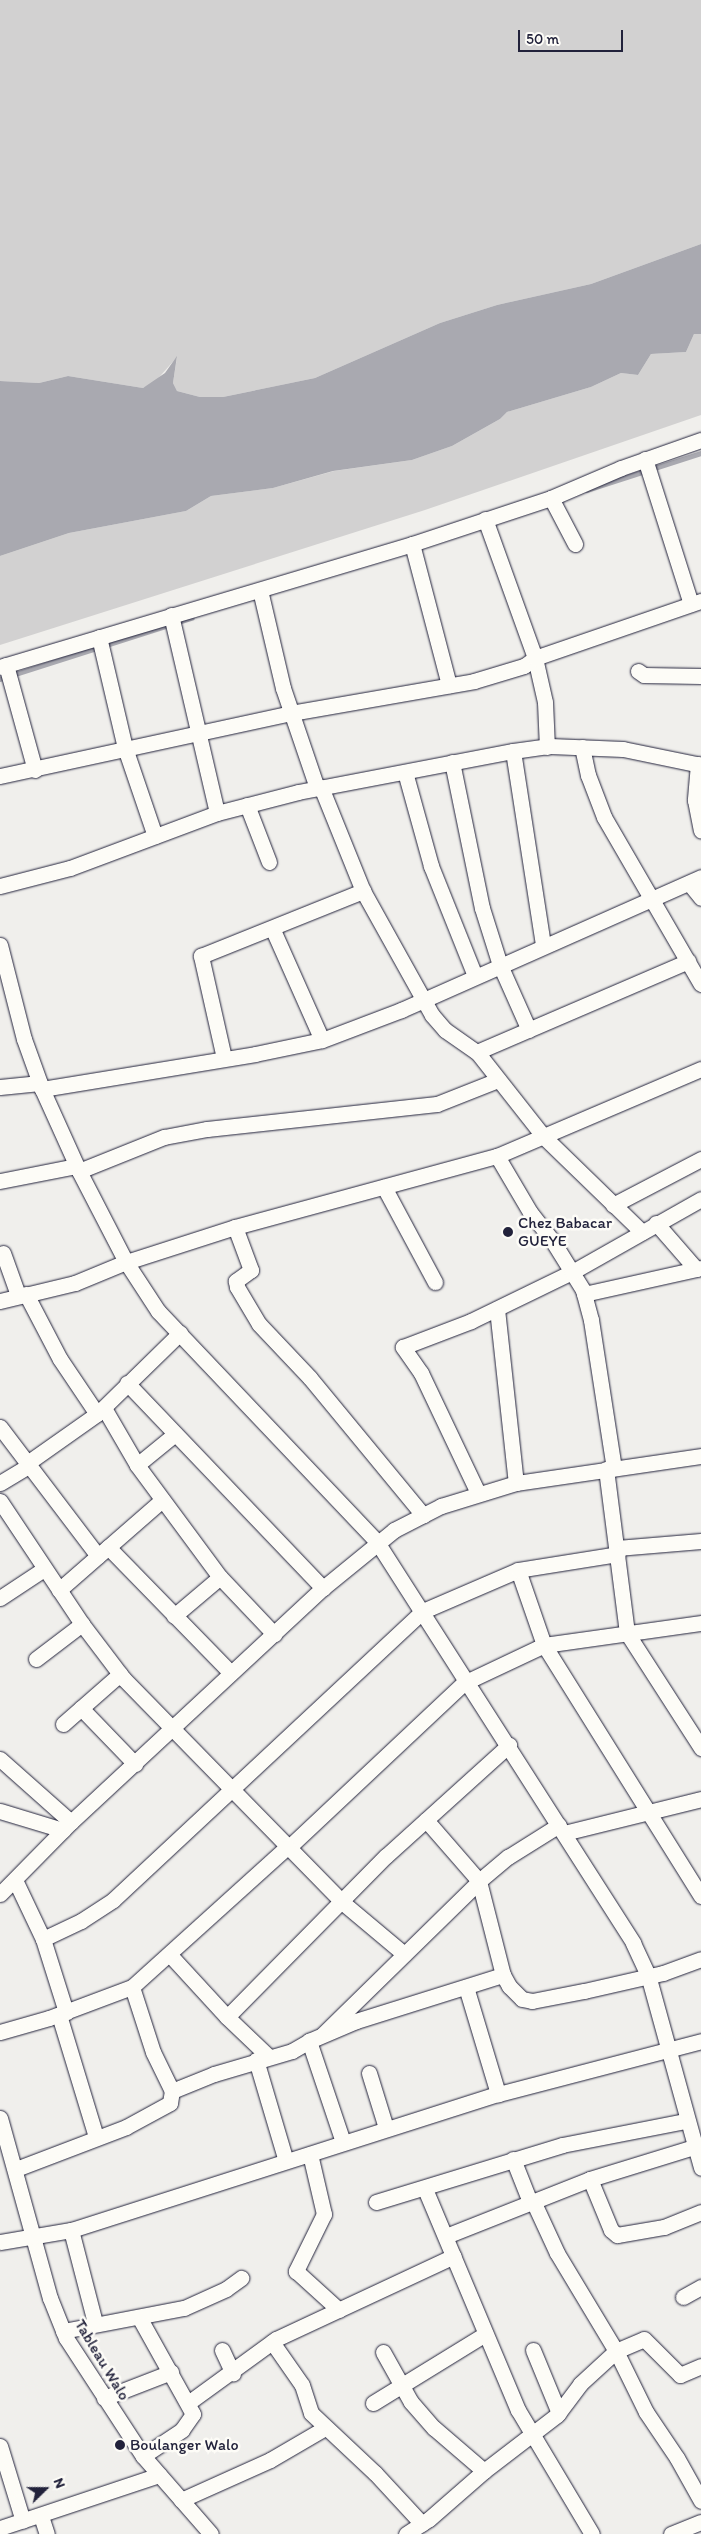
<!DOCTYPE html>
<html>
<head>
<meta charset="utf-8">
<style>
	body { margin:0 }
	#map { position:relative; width:701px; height:2534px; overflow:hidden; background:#f0efec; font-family:Itim,sans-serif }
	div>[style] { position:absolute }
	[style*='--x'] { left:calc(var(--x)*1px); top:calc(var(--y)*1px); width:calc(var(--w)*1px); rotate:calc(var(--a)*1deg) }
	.green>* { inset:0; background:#d2d1d1 }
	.water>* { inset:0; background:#a9a9b0 }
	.stream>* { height:4.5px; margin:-2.25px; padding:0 2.25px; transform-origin:2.25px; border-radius:2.25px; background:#a9a9b0 }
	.roads { filter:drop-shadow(0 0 1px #22223b) drop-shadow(0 0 1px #22223b) }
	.minor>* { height:15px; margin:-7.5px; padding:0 7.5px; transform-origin:7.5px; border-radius:7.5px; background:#fdfcf7 }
	.dots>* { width:14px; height:14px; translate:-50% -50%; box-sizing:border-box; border:2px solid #fdfcf7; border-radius:50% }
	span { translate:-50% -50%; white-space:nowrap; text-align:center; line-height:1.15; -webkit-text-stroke:5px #fdfcf7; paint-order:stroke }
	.poi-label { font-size:16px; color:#22223b }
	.left { translate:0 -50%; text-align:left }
	.street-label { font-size:16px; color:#22223b }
	.north { position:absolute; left:20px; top:2464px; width:50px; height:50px; -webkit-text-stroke:4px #fdfcf7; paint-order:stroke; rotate:68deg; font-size:14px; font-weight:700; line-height:20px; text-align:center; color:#22223b }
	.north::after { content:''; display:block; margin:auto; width:18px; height:22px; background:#22223b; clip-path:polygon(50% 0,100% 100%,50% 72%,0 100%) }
	.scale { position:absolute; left:518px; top:30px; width:105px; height:22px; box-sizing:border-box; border:2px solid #22223b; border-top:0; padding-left:6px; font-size:15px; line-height:18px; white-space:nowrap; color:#22223b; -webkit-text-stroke:4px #fdfcf7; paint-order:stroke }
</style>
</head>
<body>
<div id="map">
	<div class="green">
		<div style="clip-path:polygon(0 0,701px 0,701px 244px,591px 284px,497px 305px,440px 323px,315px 378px,223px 397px,200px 397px,177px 391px,173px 383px,177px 357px,154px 383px,143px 388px,68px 376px,39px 383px,0 381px)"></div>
		<div style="clip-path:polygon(694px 334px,701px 334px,701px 415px,425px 510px,0 645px,0 556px,69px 533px,186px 511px,211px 496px,273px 488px,334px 471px,412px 460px,452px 446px,500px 419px,507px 412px,591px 387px,621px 373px,638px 375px,651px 354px,686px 352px)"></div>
	</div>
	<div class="water">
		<div style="clip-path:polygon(701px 244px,701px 334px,694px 334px,686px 352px,651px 354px,638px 375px,621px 373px,591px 387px,507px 412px,500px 419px,452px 446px,412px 460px,333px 471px,273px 488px,211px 496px,186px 511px,69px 533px,0 556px,0 381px,39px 383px,68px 376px,143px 388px,165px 373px,177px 356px,173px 383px,177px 391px,200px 397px,223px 397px,315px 378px,440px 323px,497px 305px,591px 284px)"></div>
	</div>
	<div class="stream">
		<div style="--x:587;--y:490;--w:120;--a:-18"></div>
		<div style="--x:0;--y:679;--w:201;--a:-17.7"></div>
	</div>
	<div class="roads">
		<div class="minor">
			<div style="--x:645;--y:459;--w:152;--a:72.4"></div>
			<div style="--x:551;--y:498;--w:52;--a:62.4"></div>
			<div style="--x:485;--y:519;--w:148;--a:70.2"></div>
			<div style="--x:535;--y:658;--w:45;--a:77.2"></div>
			<div style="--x:545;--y:702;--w:45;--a:87.5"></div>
			<div style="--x:412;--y:544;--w:146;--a:75.3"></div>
			<div style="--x:260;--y:590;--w:101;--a:76.8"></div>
			<div style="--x:283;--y:688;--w:106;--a:71.2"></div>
			<div style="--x:171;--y:615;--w:203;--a:76.9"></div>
			<div style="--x:99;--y:637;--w:114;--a:76.8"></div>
			<div style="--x:125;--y:748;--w:93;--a:71.2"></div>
			<div style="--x:6;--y:665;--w:109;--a:74.6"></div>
			<div style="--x:0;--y:667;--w:430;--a:-16.6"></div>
			<div style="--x:412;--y:544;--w:146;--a:-18.3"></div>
			<div style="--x:551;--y:498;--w:76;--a:-23.2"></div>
			<div style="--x:621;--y:468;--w:85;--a:-19.3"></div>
			<div style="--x:638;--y:671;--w:7;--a:34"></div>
			<div style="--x:644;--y:675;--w:57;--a:1"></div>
			<div style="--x:582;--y:747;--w:29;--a:78"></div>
			<div style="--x:588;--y:775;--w:45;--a:69.1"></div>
			<div style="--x:604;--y:817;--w:193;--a:59.9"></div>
			<div style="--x:513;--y:751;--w:196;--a:81.2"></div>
			<div style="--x:452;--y:762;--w:149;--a:78.4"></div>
			<div style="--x:482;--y:908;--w:60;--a:72.5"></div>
			<div style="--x:500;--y:965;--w:71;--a:66"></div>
			<div style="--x:698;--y:764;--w:36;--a:95"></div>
			<div style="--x:695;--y:800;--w:31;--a:79"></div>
			<div style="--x:405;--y:772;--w:98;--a:74.5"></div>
			<div style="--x:431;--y:866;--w:118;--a:68.2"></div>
			<div style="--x:0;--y:776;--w:298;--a:-12.2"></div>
			<div style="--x:291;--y:713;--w:186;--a:-9.9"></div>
			<div style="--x:474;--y:681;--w:52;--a:-16.7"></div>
			<div style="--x:524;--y:666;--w:14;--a:-36"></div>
			<div style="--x:535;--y:658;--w:176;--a:-19"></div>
			<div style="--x:321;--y:787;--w:112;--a:68"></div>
			<div style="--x:363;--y:891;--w:142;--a:60.9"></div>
			<div style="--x:432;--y:1015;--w:20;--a:49"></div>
			<div style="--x:445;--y:1030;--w:39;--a:35"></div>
			<div style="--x:477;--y:1052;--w:107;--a:51.8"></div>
			<div style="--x:543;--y:1136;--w:138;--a:44.1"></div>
			<div style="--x:247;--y:805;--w:61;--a:68.9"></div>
			<div style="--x:689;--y:883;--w:19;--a:51"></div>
			<div style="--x:0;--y:886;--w:72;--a:-14.4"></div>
			<div style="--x:70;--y:868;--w:157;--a:-20.5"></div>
			<div style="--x:217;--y:813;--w:84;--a:-14.5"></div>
			<div style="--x:298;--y:792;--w:219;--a:-10.8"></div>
			<div style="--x:513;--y:751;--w:37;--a:-8"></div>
			<div style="--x:550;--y:746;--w:73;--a:2.4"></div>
			<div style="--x:623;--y:749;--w:80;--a:11.6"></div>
			<div style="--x:273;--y:930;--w:120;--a:66"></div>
			<div style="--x:0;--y:945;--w:97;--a:75.7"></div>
			<div style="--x:24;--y:1039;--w:53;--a:70.2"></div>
			<div style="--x:42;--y:1089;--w:90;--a:65.7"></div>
			<div style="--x:79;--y:1171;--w:102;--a:62.7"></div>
			<div style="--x:126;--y:1262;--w:59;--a:56.9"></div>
			<div style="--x:158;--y:1311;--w:318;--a:46.5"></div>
			<div style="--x:377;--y:1542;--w:476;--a:57.4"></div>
			<div style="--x:633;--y:1943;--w:35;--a:65"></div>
			<div style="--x:648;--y:1975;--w:200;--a:74.6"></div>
			<div style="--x:477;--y:1052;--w:230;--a:-23.3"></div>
			<div style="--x:224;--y:1058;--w:105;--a:-102.7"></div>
			<div style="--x:201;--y:956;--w:175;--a:-21.9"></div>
			<div style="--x:0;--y:1087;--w:40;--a:-5.7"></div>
			<div style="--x:42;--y:1089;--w:216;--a:-9.3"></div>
			<div style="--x:255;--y:1054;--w:68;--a:-11.8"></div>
			<div style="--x:322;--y:1040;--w:85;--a:-20.8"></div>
			<div style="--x:401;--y:1010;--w:328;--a:-23.9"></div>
			<div style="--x:497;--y:1156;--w:65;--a:59.5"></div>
			<div style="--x:530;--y:1212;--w:36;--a:52"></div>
			<div style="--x:552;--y:1240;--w:59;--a:58.2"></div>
			<div style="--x:583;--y:1290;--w:31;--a:75"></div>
			<div style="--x:591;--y:1320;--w:150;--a:81.2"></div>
			<div style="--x:79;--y:1171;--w:92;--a:-21.8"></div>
			<div style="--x:164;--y:1137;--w:44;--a:-10.5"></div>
			<div style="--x:207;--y:1129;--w:231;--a:-6.2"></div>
			<div style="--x:437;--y:1104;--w:66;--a:-21.5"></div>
			<div style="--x:0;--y:1181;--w:77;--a:-11.2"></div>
			<div style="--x:384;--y:1187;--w:108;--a:61.8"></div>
			<div style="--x:613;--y:1205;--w:99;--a:-27.6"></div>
			<div style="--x:656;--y:1223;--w:61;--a:49"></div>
			<div style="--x:235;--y:1227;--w:46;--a:69.6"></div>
			<div style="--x:251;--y:1270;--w:19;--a:144"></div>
			<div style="--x:236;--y:1281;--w:6;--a:81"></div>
			<div style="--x:237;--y:1287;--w:43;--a:59.3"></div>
			<div style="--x:259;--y:1324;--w:74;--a:46.6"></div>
			<div style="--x:310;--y:1378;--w:178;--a:50.5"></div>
			<div style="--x:3;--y:1253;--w:45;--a:70.3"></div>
			<div style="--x:26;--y:1294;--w:73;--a:62.4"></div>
			<div style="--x:60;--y:1359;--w:66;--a:56.1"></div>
			<div style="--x:584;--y:1294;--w:120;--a:-12.5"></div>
			<div style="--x:0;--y:1301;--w:77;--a:-13.5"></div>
			<div style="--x:75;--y:1283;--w:55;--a:-22.4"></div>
			<div style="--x:126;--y:1262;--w:114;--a:-17.8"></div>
			<div style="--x:235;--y:1227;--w:271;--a:-15.2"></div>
			<div style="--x:497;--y:1156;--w:222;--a:-23.1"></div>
			<div style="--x:497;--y:1309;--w:175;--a:83.8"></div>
			<div style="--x:127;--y:1383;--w:284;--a:46.3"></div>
			<div style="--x:104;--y:1408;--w:66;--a:59.9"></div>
			<div style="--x:0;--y:1427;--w:162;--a:52.8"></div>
			<div style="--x:175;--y:1434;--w:49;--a:140.8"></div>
			<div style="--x:137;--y:1465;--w:139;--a:53.5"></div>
			<div style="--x:220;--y:1577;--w:79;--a:46.5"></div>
			<div style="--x:26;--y:1464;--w:87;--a:-35.2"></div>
			<div style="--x:97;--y:1414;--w:116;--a:-44.3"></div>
			<div style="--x:606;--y:1469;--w:165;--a:82.7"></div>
			<div style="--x:627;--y:1633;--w:137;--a:57.2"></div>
			<div style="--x:0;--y:1483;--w:33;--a:-31"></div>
			<div style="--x:478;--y:1493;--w:133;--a:-115.4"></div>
			<div style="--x:421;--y:1373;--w:32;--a:-125"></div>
			<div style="--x:403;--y:1347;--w:73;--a:-20.9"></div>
			<div style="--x:471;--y:1321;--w:112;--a:-25.9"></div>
			<div style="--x:572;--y:1272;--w:148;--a:-29.5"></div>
			<div style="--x:0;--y:1501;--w:148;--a:56.3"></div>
			<div style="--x:82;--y:1624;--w:68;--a:52.8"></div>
			<div style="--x:123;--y:1678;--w:313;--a:45.6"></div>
			<div style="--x:342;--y:1902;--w:81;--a:40"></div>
			<div style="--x:108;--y:1547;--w:176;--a:45.7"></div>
			<div style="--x:617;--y:1548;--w:84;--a:-4.8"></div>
			<div style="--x:518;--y:1570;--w:79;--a:70.9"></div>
			<div style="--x:544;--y:1645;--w:296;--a:58"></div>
			<div style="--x:59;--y:1590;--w:137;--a:-41.1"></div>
			<div style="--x:0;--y:1598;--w:53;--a:-33.4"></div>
			<div style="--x:174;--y:1616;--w:60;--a:-40.3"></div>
			<div style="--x:36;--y:1659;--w:58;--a:-37.3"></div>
			<div style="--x:468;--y:1681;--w:84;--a:-25.3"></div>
			<div style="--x:544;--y:1645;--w:159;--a:-8"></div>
			<div style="--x:81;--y:1708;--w:78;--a:46"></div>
			<div style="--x:63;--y:1724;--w:76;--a:-41.3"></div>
			<div style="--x:0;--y:1759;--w:95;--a:41.6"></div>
			<div style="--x:0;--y:1811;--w:66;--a:16.8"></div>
			<div style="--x:426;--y:1820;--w:81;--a:49"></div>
			<div style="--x:479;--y:1881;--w:97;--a:75.7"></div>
			<div style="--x:503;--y:1975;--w:13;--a:61"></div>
			<div style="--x:509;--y:1986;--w:18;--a:45"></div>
			<div style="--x:522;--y:1999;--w:10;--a:11"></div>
			<div style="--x:532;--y:2001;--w:53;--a:-10.9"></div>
			<div style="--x:584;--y:1991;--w:81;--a:-12.8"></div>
			<div style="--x:663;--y:1973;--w:40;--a:-20.2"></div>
			<div style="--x:564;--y:1833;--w:141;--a:-13.9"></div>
			<div style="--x:288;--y:1848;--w:245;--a:-43.2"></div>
			<div style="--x:15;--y:1880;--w:65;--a:64.6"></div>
			<div style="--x:43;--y:1939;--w:77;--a:72.5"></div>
			<div style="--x:0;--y:1894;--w:101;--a:-45.4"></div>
			<div style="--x:71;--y:1822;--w:344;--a:-42.9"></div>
			<div style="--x:323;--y:1588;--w:92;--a:-39.2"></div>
			<div style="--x:394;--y:1530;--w:53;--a:-27.1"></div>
			<div style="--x:441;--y:1506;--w:78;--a:-17"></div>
			<div style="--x:516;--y:1483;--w:187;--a:-8.3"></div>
			<div style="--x:43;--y:1939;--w:42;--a:-25.3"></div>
			<div style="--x:81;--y:1921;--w:38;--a:-33"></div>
			<div style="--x:113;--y:1900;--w:424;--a:-43"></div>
			<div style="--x:423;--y:1611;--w:103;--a:-23.3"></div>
			<div style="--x:518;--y:1570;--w:101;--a:-9.1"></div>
			<div style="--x:170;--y:1955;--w:84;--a:47.4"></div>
			<div style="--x:466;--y:1987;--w:112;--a:73.3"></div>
			<div style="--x:59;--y:2015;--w:127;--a:73.1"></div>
			<div style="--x:0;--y:2032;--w:51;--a:-15.9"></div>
			<div style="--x:49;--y:2018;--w:89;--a:-20.5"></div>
			<div style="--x:323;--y:2034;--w:219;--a:-44.4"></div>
			<div style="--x:479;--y:1881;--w:38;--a:-40"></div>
			<div style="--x:508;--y:1857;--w:60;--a:-32.1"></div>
			<div style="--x:269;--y:2057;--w:58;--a:-136.4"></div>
			<div style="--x:227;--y:2017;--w:226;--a:-45.4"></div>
			<div style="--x:386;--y:1856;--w:166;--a:-42.1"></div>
			<div style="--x:256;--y:2060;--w:105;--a:73.5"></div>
			<div style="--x:369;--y:2073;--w:58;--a:72.8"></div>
			<div style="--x:172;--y:2091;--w:45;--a:-22"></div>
			<div style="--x:214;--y:2074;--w:81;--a:-16.4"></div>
			<div style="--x:292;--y:2051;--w:20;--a:-30"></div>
			<div style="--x:0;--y:2118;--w:187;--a:74.5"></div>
			<div style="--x:50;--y:2298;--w:43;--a:68.2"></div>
			<div style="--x:66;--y:2338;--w:141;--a:56.9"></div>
			<div style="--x:143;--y:2456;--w:103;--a:48.9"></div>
			<div style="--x:343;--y:2142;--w:107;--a:-108.6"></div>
			<div style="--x:309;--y:2041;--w:51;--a:-23.1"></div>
			<div style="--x:356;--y:2021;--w:154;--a:-17.4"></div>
			<div style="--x:310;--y:2154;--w:62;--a:76.9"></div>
			<div style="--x:324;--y:2214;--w:64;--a:116.2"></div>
			<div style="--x:296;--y:2271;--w:58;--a:42.2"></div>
			<div style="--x:513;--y:2159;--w:46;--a:68.4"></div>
			<div style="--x:16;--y:2169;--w:118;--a:-20.9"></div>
			<div style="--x:126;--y:2127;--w:50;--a:-28.6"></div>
			<div style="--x:170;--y:2103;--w:12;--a:-81"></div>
			<div style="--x:172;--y:2091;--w:43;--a:-116"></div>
			<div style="--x:153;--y:2052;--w:68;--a:-107.9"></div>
			<div style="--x:132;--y:1987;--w:209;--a:-42.1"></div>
			<div style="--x:590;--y:2179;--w:55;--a:67.6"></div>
			<div style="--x:611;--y:2230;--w:8;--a:40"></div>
			<div style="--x:617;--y:2235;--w:48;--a:-9.7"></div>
			<div style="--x:664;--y:2227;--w:40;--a:-22"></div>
			<div style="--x:425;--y:2189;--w:240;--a:67.2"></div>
			<div style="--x:518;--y:2410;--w:144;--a:59.2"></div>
			<div style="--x:533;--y:2201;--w:57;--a:65.2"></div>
			<div style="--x:557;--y:2253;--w:114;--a:59"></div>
			<div style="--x:616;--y:2351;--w:68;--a:63.8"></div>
			<div style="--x:646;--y:2412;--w:55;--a:56"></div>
			<div style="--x:677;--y:2458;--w:49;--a:60.8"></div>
			<div style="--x:376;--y:2202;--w:195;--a:-17"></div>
			<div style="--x:562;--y:2145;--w:126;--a:-11"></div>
			<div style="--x:71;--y:2230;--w:96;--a:75.5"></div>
			<div style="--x:446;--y:2236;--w:155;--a:-21.6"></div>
			<div style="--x:590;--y:2179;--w:109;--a:-17.1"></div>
			<div style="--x:0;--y:2242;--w:72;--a:-9.6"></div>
			<div style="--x:71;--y:2230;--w:448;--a:-17.7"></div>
			<div style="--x:498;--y:2094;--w:210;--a:-14.6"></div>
			<div style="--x:683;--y:2297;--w:21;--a:-29"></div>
			<div style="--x:139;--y:2317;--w:111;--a:60.9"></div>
			<div style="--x:193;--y:2414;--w:19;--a:125"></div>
			<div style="--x:182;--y:2430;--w:47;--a:146.3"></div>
			<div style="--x:63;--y:2331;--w:123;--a:-10.8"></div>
			<div style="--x:184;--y:2308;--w:46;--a:-24.3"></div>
			<div style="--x:226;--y:2289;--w:19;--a:-36"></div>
			<div style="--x:272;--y:2342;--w:52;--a:55.1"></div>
			<div style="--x:302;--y:2385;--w:29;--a:72"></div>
			<div style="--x:311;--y:2413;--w:88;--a:43.2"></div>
			<div style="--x:375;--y:2473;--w:69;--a:47.3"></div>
			<div style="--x:222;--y:2350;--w:26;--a:65"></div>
			<div style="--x:533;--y:2350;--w:68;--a:67.6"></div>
			<div style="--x:383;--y:2352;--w:57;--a:60.8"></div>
			<div style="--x:411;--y:2402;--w:35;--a:49"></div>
			<div style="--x:434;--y:2428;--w:66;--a:40.7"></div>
			<div style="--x:104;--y:2398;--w:72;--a:-21.2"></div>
			<div style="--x:188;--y:2403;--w:109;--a:-36"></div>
			<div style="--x:276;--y:2339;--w:196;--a:-25"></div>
			<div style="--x:373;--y:2403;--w:132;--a:-31.6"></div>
			<div style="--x:0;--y:2446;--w:78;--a:73"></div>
			<div style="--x:181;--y:2500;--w:98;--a:-24.2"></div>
			<div style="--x:270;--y:2460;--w:64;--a:-30.2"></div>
			<div style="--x:41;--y:2516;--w:19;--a:72"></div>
			<div style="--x:0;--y:2528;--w:168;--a:-18.4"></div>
			<div style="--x:406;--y:2534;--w:27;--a:-33"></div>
			<div style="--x:429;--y:2519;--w:73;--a:-41.1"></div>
			<div style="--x:484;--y:2471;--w:92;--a:-37.5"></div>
			<div style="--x:557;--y:2415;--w:39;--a:-53"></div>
			<div style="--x:580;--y:2384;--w:49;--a:-42.5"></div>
			<div style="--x:616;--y:2351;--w:30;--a:-23"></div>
			<div style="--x:644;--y:2339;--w:51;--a:45"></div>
			<div style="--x:680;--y:2375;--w:23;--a:-23"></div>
			<div style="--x:671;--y:2534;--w:32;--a:-22"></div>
		</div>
	</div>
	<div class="dots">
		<div style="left:508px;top:1232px;background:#22223b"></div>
		<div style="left:120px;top:2445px;background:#22223b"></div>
	</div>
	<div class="poi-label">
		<span class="left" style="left:518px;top:1232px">Chez Babacar<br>GUEYE</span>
		<span class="left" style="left:130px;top:2445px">Boulanger Walo</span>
	</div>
	<div class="street-label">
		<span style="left:102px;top:2360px;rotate:59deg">Tableau Walo</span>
	</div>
	<div class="north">N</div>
	<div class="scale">50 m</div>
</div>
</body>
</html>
